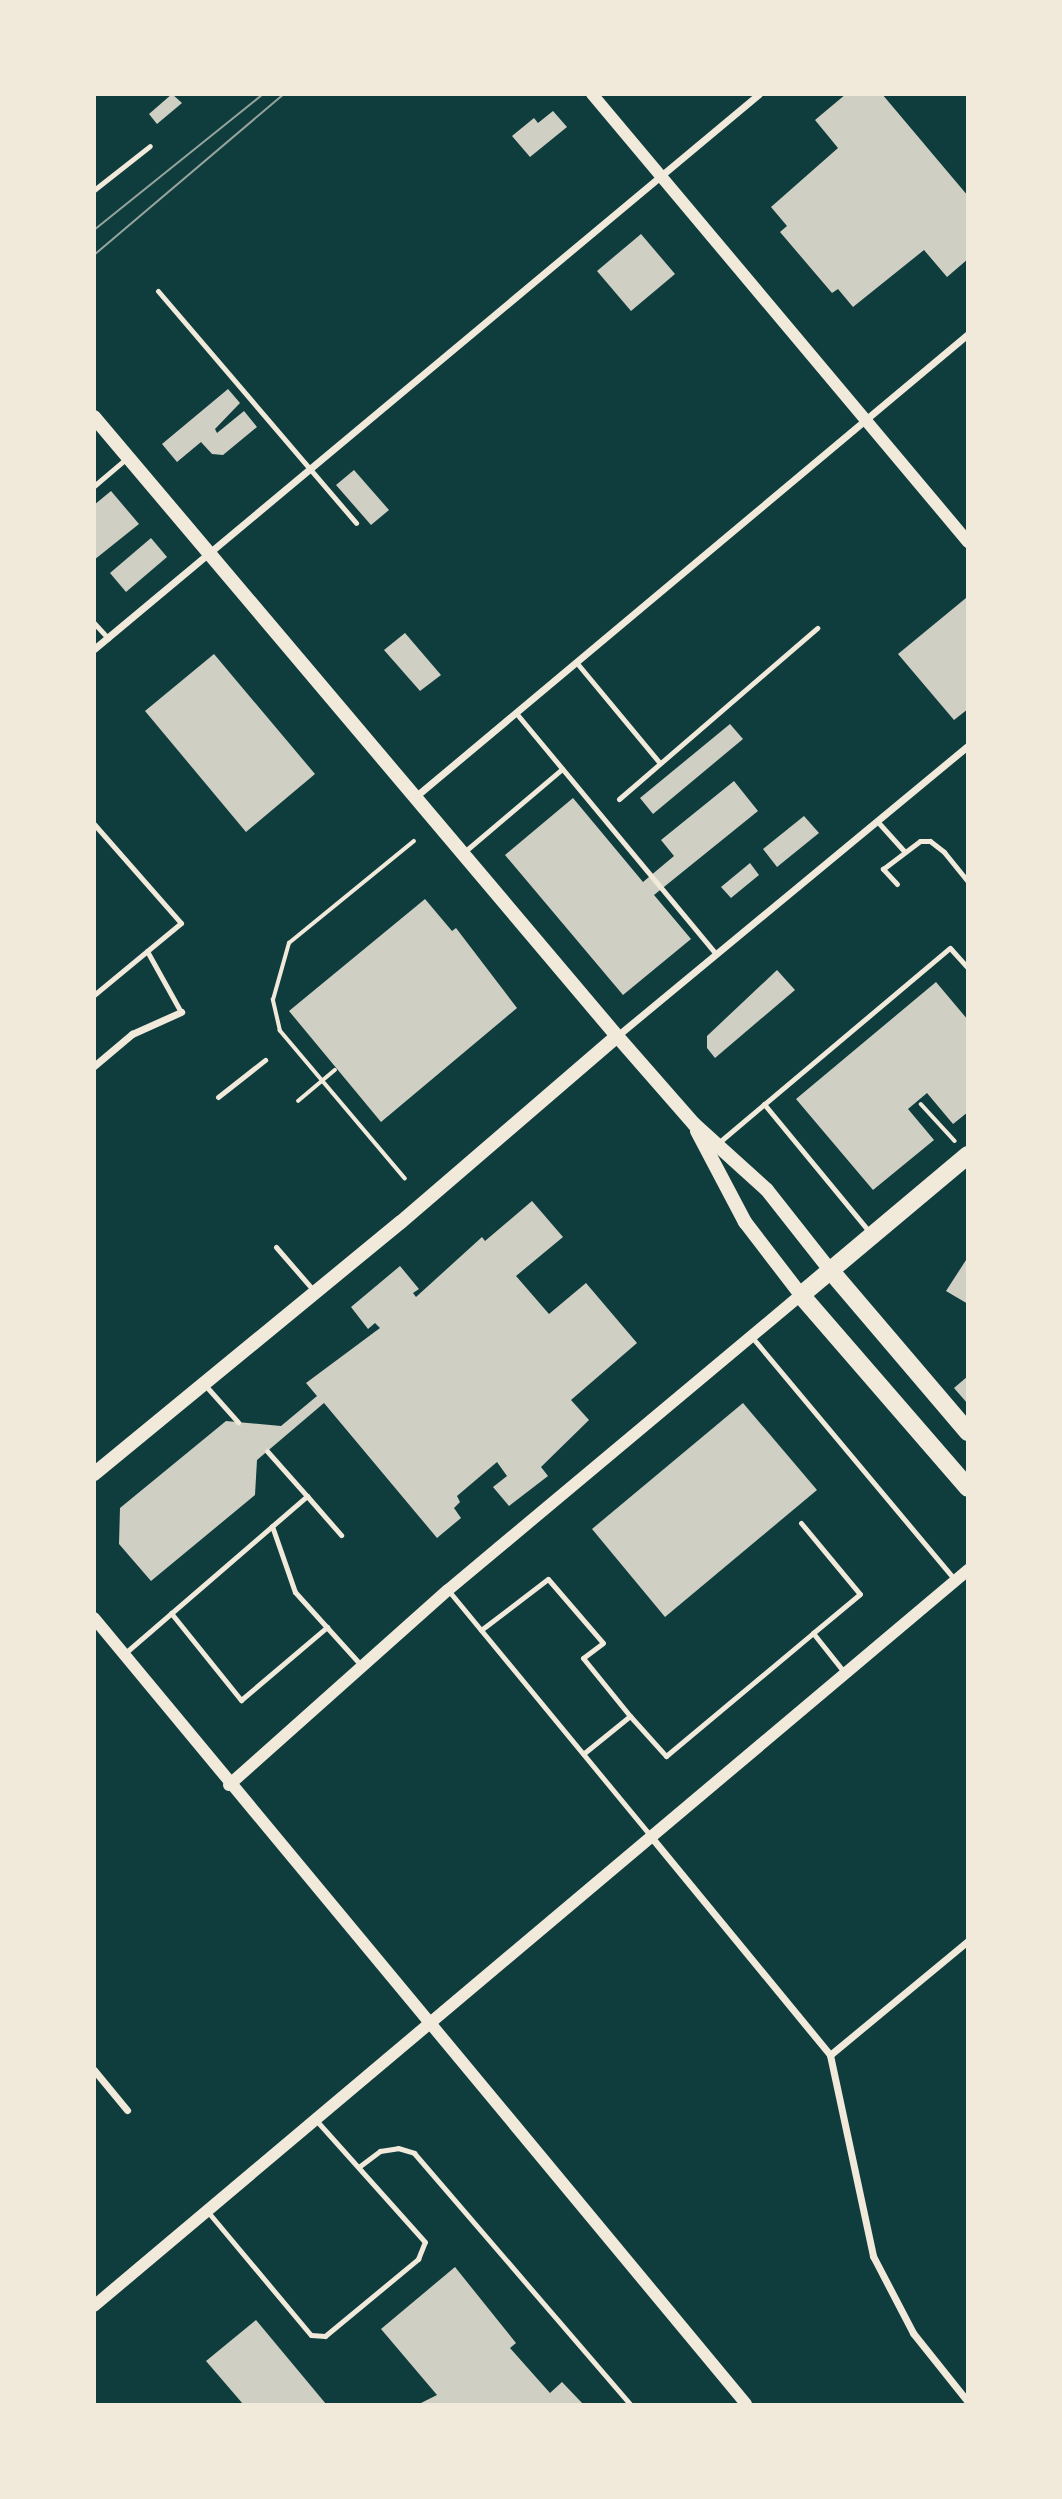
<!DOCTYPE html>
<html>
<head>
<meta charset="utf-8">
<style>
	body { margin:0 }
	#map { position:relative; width:1062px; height:2499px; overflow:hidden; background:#0f3d3e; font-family:"Nunito Sans",sans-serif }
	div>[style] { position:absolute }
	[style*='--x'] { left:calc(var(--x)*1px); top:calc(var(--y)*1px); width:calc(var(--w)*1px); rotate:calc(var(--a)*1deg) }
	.building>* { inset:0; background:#cfcfc3 }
	.path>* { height:3.5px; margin:-1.75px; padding:0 1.75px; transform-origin:1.75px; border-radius:1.75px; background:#f1e9da }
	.service>* { height:5px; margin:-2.5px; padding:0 2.5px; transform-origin:2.5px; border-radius:2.5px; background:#f1e9da }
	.minor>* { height:7px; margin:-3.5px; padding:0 3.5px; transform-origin:3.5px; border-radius:3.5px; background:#f1e9da }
	.tertiary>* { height:12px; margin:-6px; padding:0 6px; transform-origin:6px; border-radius:6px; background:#f1e9da }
	.secondary>* { height:14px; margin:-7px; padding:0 7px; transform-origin:7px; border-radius:7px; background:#f1e9da }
	.primary>* { height:18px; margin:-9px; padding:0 9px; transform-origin:9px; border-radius:9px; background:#f1e9da }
	.tram>* { height:2px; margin:-1px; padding:0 1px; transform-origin:1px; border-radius:1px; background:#97a49c }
	span { translate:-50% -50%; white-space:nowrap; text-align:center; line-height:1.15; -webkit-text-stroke:5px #f1e9da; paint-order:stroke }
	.frame { position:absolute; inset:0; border:96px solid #f1e9da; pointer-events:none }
</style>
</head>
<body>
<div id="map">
	<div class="building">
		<div style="clip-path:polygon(172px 94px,182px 103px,157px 124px,149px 114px)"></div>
		<div style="clip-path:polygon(846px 94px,882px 94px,968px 196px,968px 259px,947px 277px,924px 250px,853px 307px,838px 289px,832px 293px,780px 232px,787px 226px,771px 207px,838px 148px,815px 120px)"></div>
		<div style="clip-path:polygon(553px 111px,567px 127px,530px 157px,512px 136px,534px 118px,538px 123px)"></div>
		<div style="clip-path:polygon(641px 234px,675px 274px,631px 311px,597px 271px)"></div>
		<div style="clip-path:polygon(228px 389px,240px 403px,215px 429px,217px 433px,244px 411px,257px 427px,223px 455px,212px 454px,201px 442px,177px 462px,162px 444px)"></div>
		<div style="clip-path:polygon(354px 470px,389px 510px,371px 525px,336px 485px)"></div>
		<div style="clip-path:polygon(111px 491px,139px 524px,94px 560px,94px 505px)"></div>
		<div style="clip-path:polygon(151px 538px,167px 557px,126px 592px,110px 573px)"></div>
		<div style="clip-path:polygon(966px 598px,968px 709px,954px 720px,898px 654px)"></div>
		<div style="clip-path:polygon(405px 633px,441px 675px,420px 691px,384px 650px)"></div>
		<div style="clip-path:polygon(214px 654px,315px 774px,246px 832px,145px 711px)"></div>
		<div style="clip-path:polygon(730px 724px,743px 739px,653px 814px,640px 798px)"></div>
		<div style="clip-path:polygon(734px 781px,758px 811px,654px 895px,691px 939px,623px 995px,505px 855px,573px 798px,643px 882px,674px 856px,661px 840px)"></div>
		<div style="clip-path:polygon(804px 816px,819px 833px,777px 867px,763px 849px)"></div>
		<div style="clip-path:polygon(750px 863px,759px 875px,731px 898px,721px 887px)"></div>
		<div style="clip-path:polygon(425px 899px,452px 931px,456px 928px,517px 1008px,381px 1122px,289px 1011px)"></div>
		<div style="clip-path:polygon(777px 970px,795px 990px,715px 1058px,707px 1048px,707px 1036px)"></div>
		<div style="clip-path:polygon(936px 982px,968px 1020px,968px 1112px,953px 1124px,927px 1093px,908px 1109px,934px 1140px,873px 1190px,796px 1099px)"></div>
		<div style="clip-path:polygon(532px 1201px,563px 1237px,516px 1276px,549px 1314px,586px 1283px,637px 1343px,571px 1400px,589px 1420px,541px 1467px,548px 1476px,509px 1506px,493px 1487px,507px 1476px,497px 1462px,457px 1496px,460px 1502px,454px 1508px,461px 1518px,437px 1538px,324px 1403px,257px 1460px,255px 1495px,151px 1581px,119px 1544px,120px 1508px,226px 1421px,281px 1426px,317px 1396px,306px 1383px,380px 1328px,375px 1323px,368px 1329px,351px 1307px,400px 1266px,419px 1289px,413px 1293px,416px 1297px,482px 1237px,485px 1241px)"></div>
		<div style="clip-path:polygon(968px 1257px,968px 1304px,946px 1291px)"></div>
		<div style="clip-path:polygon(968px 1376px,968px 1404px,954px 1388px)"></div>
		<div style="clip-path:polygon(743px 1403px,817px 1490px,665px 1617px,592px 1529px)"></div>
		<div style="clip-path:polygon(455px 2267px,516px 2343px,510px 2348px,550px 2393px,562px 2382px,583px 2404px,419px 2404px,437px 2395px,381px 2329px)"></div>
		<div style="clip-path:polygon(256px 2320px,326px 2404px,243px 2404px,206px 2361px)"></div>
	</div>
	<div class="path">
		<div style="--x:298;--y:1101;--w:48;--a:-40"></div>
		<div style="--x:921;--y:1104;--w:50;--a:47.4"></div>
		<div style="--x:405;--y:1179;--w:194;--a:-130.2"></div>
		<div style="--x:280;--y:1031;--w:32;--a:-103"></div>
		<div style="--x:273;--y:1000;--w:59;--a:-74.3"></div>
		<div style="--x:289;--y:943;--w:161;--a:-39.2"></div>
	</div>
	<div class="service">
		<div style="--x:94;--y:190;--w:71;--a:-38.2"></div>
		<div style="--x:158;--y:291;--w:305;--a:49.5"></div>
		<div style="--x:94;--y:486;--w:43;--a:-40.3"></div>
		<div style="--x:94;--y:623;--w:21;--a:47"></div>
		<div style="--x:576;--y:662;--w:131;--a:50.3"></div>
		<div style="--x:516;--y:713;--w:313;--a:50.3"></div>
		<div style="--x:619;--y:799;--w:262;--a:-40.8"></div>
		<div style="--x:877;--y:821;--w:40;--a:48"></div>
		<div style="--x:94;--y:824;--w:132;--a:48.7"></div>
		<div style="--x:181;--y:923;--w:113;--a:140.4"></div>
		<div style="--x:463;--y:853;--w:130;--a:-40.3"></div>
		<div style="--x:897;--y:884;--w:21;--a:-133"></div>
		<div style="--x:883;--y:869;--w:46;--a:-37.1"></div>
		<div style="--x:920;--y:841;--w:10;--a:0"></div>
		<div style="--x:930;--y:841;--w:18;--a:38"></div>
		<div style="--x:944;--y:852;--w:38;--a:51"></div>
		<div style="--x:147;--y:951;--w:70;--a:60.9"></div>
		<div style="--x:218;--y:1097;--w:60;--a:-38.2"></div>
		<div style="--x:764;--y:1104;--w:168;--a:50.5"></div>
		<div style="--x:717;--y:1144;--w:304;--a:-40.1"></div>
		<div style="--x:950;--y:948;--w:27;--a:48"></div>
		<div style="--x:276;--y:1247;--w:60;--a:49.1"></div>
		<div style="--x:751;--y:1336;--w:318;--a:50.1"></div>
		<div style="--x:205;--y:1385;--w:50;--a:48.3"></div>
		<div style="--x:267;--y:1451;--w:60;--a:48.4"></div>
		<div style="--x:801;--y:1523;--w:92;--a:50.3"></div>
		<div style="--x:860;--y:1594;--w:61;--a:140.3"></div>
		<div style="--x:272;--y:1526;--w:70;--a:70.8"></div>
		<div style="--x:295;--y:1592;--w:98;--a:47.9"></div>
		<div style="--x:448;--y:1590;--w:319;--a:50.5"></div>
		<div style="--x:171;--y:1613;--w:112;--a:51.2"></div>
		<div style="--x:241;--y:1700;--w:113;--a:-40.3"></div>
		<div style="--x:481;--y:1630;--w:84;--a:-37.3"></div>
		<div style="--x:548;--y:1579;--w:84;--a:49.3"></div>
		<div style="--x:603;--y:1643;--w:25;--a:143"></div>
		<div style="--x:583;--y:1658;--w:75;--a:51"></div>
		<div style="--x:630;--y:1716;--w:60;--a:141"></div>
		<div style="--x:124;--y:1654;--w:242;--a:-40.8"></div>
		<div style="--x:307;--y:1496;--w:52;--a:48.9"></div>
		<div style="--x:630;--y:1716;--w:54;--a:48"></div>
		<div style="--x:666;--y:1756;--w:192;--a:-39.9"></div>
		<div style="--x:813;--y:1633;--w:50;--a:51.5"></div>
		<div style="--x:360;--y:2166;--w:25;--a:-37"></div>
		<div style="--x:380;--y:2151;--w:18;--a:-9"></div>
		<div style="--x:398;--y:2148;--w:17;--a:17"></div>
		<div style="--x:414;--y:2153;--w:331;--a:49.3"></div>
		<div style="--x:208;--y:2212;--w:160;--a:50.1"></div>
		<div style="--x:311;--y:2335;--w:14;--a:4"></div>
		<div style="--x:325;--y:2336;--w:121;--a:-39.6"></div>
		<div style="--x:418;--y:2259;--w:18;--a:-68"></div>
		<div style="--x:425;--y:2242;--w:162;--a:-131.8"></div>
	</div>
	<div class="minor">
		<div style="--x:94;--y:649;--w:866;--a:-39.85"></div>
		<div style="--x:415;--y:797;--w:721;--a:-39.94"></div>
		<div style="--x:617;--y:1036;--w:455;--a:-39.6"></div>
		<div style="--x:94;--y:1066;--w:50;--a:-40.1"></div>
		<div style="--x:132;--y:1034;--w:54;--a:-24.2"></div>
		<div style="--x:652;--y:1838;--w:281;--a:50.6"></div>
		<div style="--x:830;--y:2055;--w:206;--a:77.9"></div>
		<div style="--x:873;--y:2256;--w:87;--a:62.5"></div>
		<div style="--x:913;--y:2333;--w:88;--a:51.4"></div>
		<div style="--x:830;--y:2055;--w:179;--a:-39.6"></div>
		<div style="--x:94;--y:2070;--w:52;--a:50.5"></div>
	</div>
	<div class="tertiary">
		<div style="--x:592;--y:94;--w:585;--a:49.99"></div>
		<div style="--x:94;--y:1618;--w:1021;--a:50.32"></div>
		<div style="--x:229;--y:1785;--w:293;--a:-41.7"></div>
		<div style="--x:448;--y:1590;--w:460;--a:-39.9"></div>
		<div style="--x:94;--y:2306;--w:1143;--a:-40.1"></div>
	</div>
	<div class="secondary">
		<div style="--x:94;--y:417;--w:810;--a:49.81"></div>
		<div style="--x:617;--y:1036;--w:117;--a:48.8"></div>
		<div style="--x:694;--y:1124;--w:98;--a:42.1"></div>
		<div style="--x:767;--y:1190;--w:102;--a:51.8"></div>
		<div style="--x:697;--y:1131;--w:103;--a:62.2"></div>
		<div style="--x:745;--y:1222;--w:92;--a:52.5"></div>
		<div style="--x:94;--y:1474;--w:397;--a:-39.4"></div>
		<div style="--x:401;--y:1222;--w:285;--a:-40.7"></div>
	</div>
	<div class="primary">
		<div style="--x:968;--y:1155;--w:218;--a:140"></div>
		<div style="--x:801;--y:1295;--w:255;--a:49.1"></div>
		<div style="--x:830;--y:1270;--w:213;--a:49.6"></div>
	</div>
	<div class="tram">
		<div style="--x:94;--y:230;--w:217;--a:-38.8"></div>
		<div style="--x:94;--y:255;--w:249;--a:-40.3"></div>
	</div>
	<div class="frame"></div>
</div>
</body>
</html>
